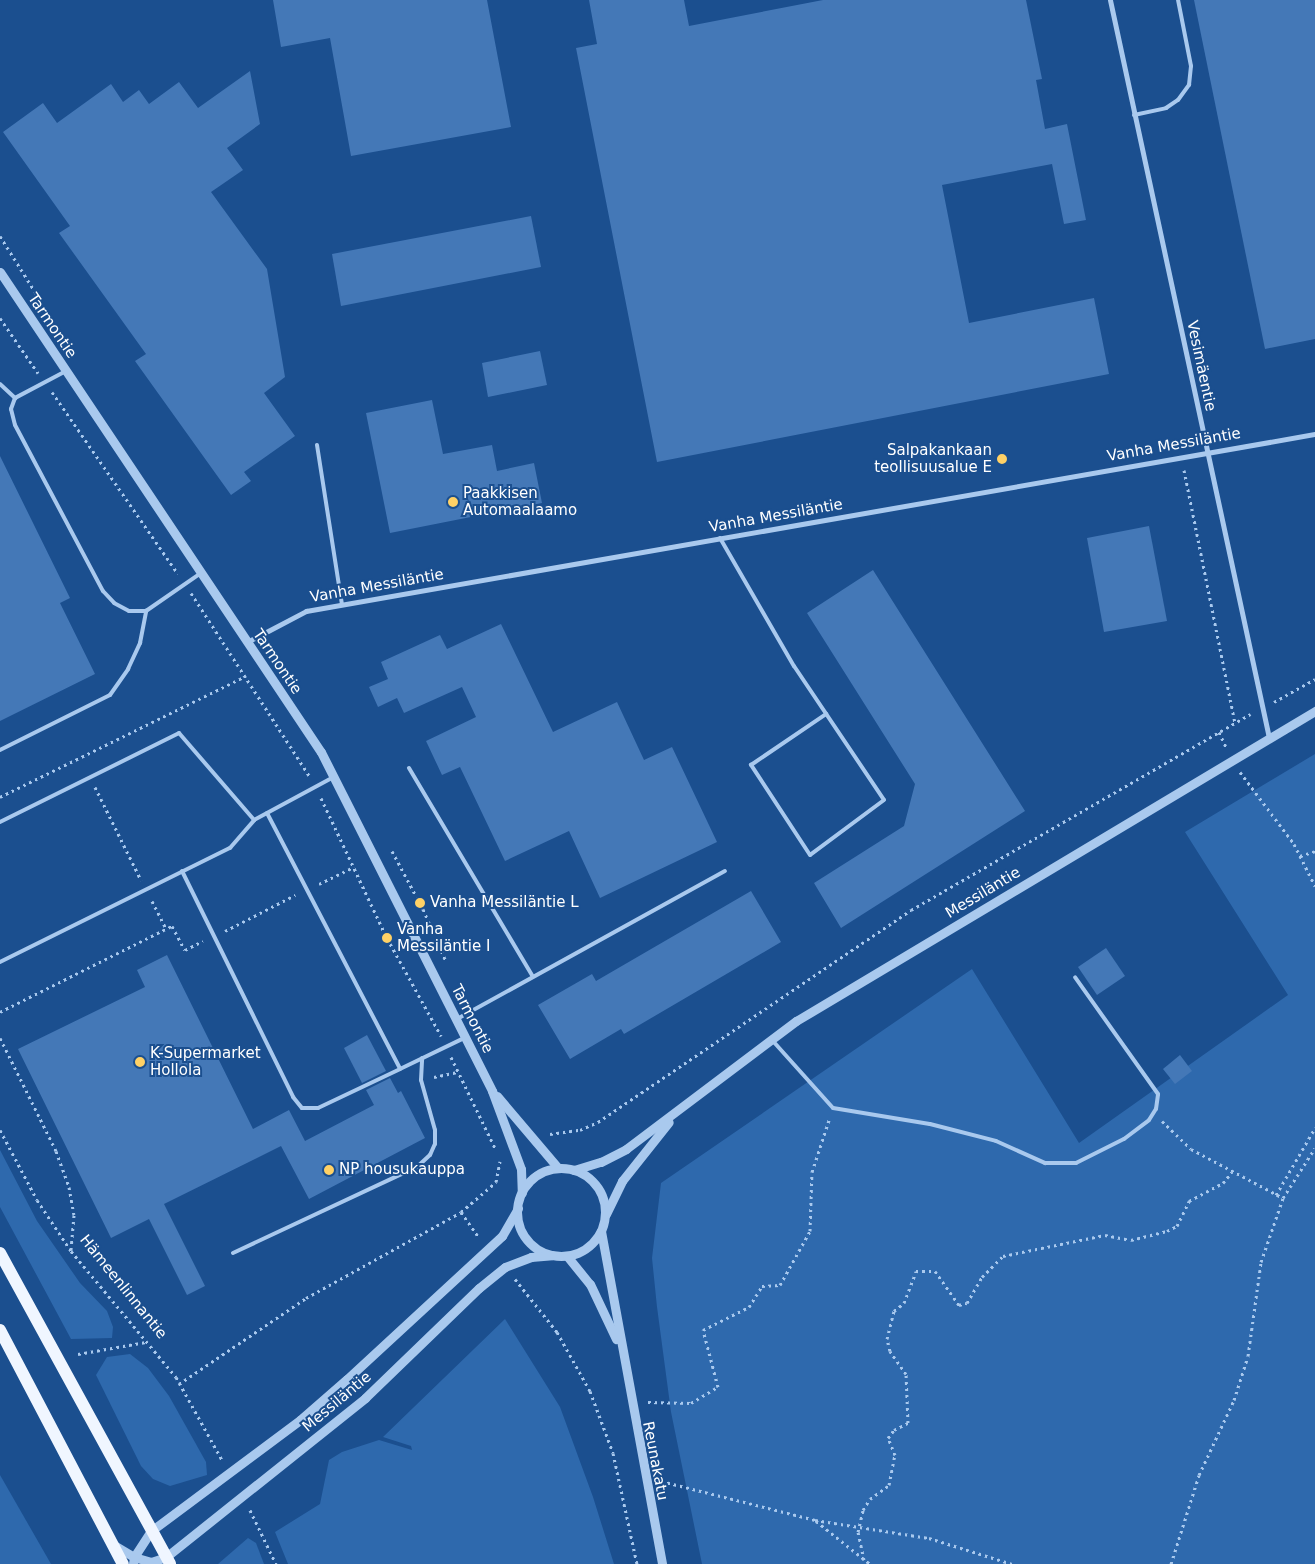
<!DOCTYPE html>
<html>
<head>
<meta charset="utf-8">
<style>
	body { margin:0 }
	#map { position:relative; width:1315px; height:1564px; overflow:hidden; background:#1b4f8f; font-family:"DejaVu Sans",sans-serif }
	div>[style] { position:absolute }
	[style*='--x'] { left:calc(var(--x)*1px); top:calc(var(--y)*1px); width:calc(var(--w)*1px); rotate:calc(var(--a)*1deg) }
	.green>* { inset:0; background:#2e69ad }
	.building>* { inset:0; background:#4478b7 }
	.path>* { height:3px; margin-top:-1.5px; transform-origin:0; background:repeating-linear-gradient(90deg,#a9c9ee 0 2.5px,transparent 0 6.5px) }
	.service>* { height:4px; margin:-2px; padding:0 2px; transform-origin:2px; border-radius:2px; background:#a9c9ee }
	.minor>* { height:5px; margin:-2.5px; padding:0 2.5px; transform-origin:2.5px; border-radius:2.5px; background:#a9c9ee }
	.tertiary>* { height:9px; margin:-4.5px; padding:0 4.5px; transform-origin:4.5px; border-radius:4.5px; background:#a9c9ee }
	.tertiary>.ring { margin:-4.5px; padding:0; box-sizing:content-box; background:none; border:9px solid #a9c9ee; border-radius:50% }
	.primary>* { height:12px; margin:-6px; padding:0 6px; transform-origin:6px; border-radius:6px; background:#f0f6ff }
	.dots>* { width:14px; height:14px; translate:-50% -50%; box-sizing:border-box; border:2px solid #1b4f8f; border-radius:50% }
	span { translate:-50% -50%; white-space:nowrap; text-align:center; line-height:1.15; -webkit-text-stroke:4px #1b4f8f; paint-order:stroke }
	.street-label { font-size:15px; color:#fff }
	.poi-label { font-size:15px; color:#fff }
	.right { translate:-100% -50%; text-align:right }
	.left { translate:0 -50%; text-align:left }
</style>
</head>
<body>
<div id="map">
	<div class="green">
		<div style="clip-path:polygon(1315px 754px,1315px 1564px,702px 1564px,671px 1412px,657px 1307px,652px 1258px,661px 1183px,972px 969px,1079px 1143px,1288px 995px,1185px 832px)"></div>
		<div style="clip-path:polygon(0 1150px,37px 1221px,80px 1283px,107px 1311px,113px 1327px,112px 1338px,71px 1339px,0 1207px)"></div>
		<div style="clip-path:polygon(505px 1319px,560px 1407px,593px 1497px,614px 1564px,288px 1564px,275px 1532px,320px 1504px,329px 1460px,342px 1452px,379px 1440px,412px 1450px,411px 1446px,383px 1437px)"></div>
		<div style="clip-path:polygon(130px 1354px,148px 1368px,169px 1396px,206px 1462px,207px 1475px,170px 1486px,153px 1479px,141px 1466px,96px 1375px,107px 1357px)"></div>
		<div style="clip-path:polygon(0 1475px,51px 1564px,0 1564px)"></div>
		<div style="clip-path:polygon(248px 1538px,256px 1543px,264px 1564px,218px 1564px)"></div>
	</div>
	<div class="building">
		<div style="clip-path:polygon(273px 0,487px 0,511px 127px,351px 156px,330px 38px,281px 47px)"></div>
		<div style="clip-path:polygon(589px 0,684px 0,689px 26px,823px 0,1026px 0,1042px 79px,1036px 80px,1045px 129px,1067px 124px,1086px 220px,1064px 224px,1052px 164px,942px 185px,969px 323px,1094px 298px,1109px 374px,657px 462px,576px 48px,597px 44px)"></div>
		<div style="clip-path:polygon(1194px 0,1315px 0,1315px 339px,1265px 349px)"></div>
		<div style="clip-path:polygon(250px 71px,260px 124px,227px 148px,243px 170px,211px 192px,267px 269px,285px 377px,264px 393px,295px 436px,244px 472px,251px 481px,231px 495px,135px 361px,146px 354px,59px 233px,70px 226px,3px 132px,43px 103px,57px 123px,111px 84px,123px 102px,139px 90px,149px 104px,179px 82px,198px 108px)"></div>
		<div style="clip-path:polygon(531px 216px,541px 267px,341px 306px,332px 254px)"></div>
		<div style="clip-path:polygon(540px 351px,547px 385px,488px 397px,482px 363px)"></div>
		<div style="clip-path:polygon(432px 400px,443px 454px,492px 445px,497px 471px,534px 463px,542px 503px,390px 533px,366px 413px)"></div>
		<div style="clip-path:polygon(0 456px,70px 598px,60px 603px,95px 674px,0 721px)"></div>
		<div style="clip-path:polygon(1149px 526px,1167px 621px,1104px 632px,1087px 538px)"></div>
		<div style="clip-path:polygon(873px 570px,1025px 811px,841px 928px,814px 883px,904px 826px,915px 784px,807px 613px)"></div>
		<div style="clip-path:polygon(501px 624px,553px 732px,617px 702px,644px 760px,672px 747px,717px 842px,600px 898px,569px 831px,505px 861px,460px 767px,442px 775px,426px 741px,476px 717px,462px 687px,404px 713px,397px 698px,378px 707px,369px 687px,388px 679px,381px 662px,440px 635px,447px 649px)"></div>
		<div style="clip-path:polygon(751px 891px,781px 942px,624px 1034px,621px 1029px,570px 1059px,538px 1005px,592px 974px,596px 981px)"></div>
		<div style="clip-path:polygon(1106px 948px,1125px 976px,1097px 995px,1078px 967px)"></div>
		<div style="clip-path:polygon(167px 955px,253px 1129px,289px 1110px,305px 1141px,374px 1105px,366px 1090px,390px 1078px,398px 1093px,401px 1091px,425px 1138px,309px 1199px,281px 1146px,164px 1204px,205px 1286px,187px 1295px,149px 1219px,111px 1238px,18px 1049px,145px 987px,137px 970px)"></div>
		<div style="clip-path:polygon(367px 1035px,386px 1071px,362px 1083px,344px 1048px)"></div>
		<div style="clip-path:polygon(1180px 1055px,1192px 1071px,1175px 1084px,1163px 1069px)"></div>
	</div>
	<div class="path">
		<div style="--x:0;--y:236;--w:70;--a:57.9"></div>
		<div style="--x:0;--y:318;--w:67;--a:55.4"></div>
		<div style="--x:52;--y:392;--w:221;--a:55.3"></div>
		<div style="--x:1184;--y:470;--w:257;--a:78.6"></div>
		<div style="--x:191;--y:593;--w:219;--a:57.1"></div>
		<div style="--x:1274;--y:702;--w:47;--a:-29.3"></div>
		<div style="--x:1219;--y:732;--w:17;--a:65"></div>
		<div style="--x:1240;--y:772;--w:90;--a:53.1"></div>
		<div style="--x:1294;--y:844;--w:47;--a:63.4"></div>
		<div style="--x:95;--y:787;--w:104;--a:63.7"></div>
		<div style="--x:0;--y:797;--w:274;--a:-26.2"></div>
		<div style="--x:321;--y:798;--w:155;--a:64.8"></div>
		<div style="--x:387;--y:938;--w:112;--a:61.1"></div>
		<div style="--x:392;--y:851;--w:66;--a:61.9"></div>
		<div style="--x:423;--y:909;--w:55;--a:66.3"></div>
		<div style="--x:1300;--y:856;--w:16;--a:-18"></div>
		<div style="--x:319;--y:884;--w:39;--a:-26"></div>
		<div style="--x:152;--y:901;--w:31;--a:63"></div>
		<div style="--x:225;--y:931;--w:79;--a:-27.2"></div>
		<div style="--x:0;--y:1012;--w:192;--a:-26.6"></div>
		<div style="--x:172;--y:926;--w:27;--a:62"></div>
		<div style="--x:185;--y:950;--w:20;--a:-27"></div>
		<div style="--x:0;--y:1038;--w:126;--a:63.6"></div>
		<div style="--x:56;--y:1151;--w:38;--a:70"></div>
		<div style="--x:69;--y:1187;--w:28;--a:80"></div>
		<div style="--x:74;--y:1215;--w:36;--a:95"></div>
		<div style="--x:451;--y:1057;--w:101;--a:64.2"></div>
		<div style="--x:434;--y:1077;--w:24;--a:-12"></div>
		<div style="--x:1162;--y:1121;--w:40;--a:44"></div>
		<div style="--x:1191;--y:1149;--w:104;--a:28"></div>
		<div style="--x:0;--y:1130;--w:79;--a:62.1"></div>
		<div style="--x:37;--y:1200;--w:61;--a:56.3"></div>
		<div style="--x:71;--y:1251;--w:164;--a:50.2"></div>
		<div style="--x:176;--y:1377;--w:95;--a:61"></div>
		<div style="--x:550;--y:1134;--w:30;--a:-8"></div>
		<div style="--x:580;--y:1130;--w:20;--a:-24"></div>
		<div style="--x:598;--y:1122;--w:378;--a:-34.1"></div>
		<div style="--x:911;--y:910;--w:392;--a:-30"></div>
		<div style="--x:1276;--y:1195;--w:78;--a:-59.8"></div>
		<div style="--x:461;--y:1212;--w:32;--a:55"></div>
		<div style="--x:515;--y:1279;--w:68;--a:51.6"></div>
		<div style="--x:557;--y:1332;--w:68;--a:60.8"></div>
		<div style="--x:590;--y:1391;--w:66;--a:69.6"></div>
		<div style="--x:613;--y:1453;--w:114;--a:77.8"></div>
		<div style="--x:78;--y:1354;--w:69;--a:-10"></div>
		<div style="--x:179;--y:1384;--w:153;--a:-34.1"></div>
		<div style="--x:306;--y:1298;--w:177;--a:-29"></div>
		<div style="--x:461;--y:1212;--w:46;--a:-40.6"></div>
		<div style="--x:496;--y:1182;--w:21;--a:-79"></div>
		<div style="--x:648;--y:1402;--w:43;--a:1.3"></div>
		<div style="--x:691;--y:1403;--w:31;--a:-31"></div>
		<div style="--x:718;--y:1387;--w:59;--a:-104.7"></div>
		<div style="--x:703;--y:1330;--w:51;--a:-26.6"></div>
		<div style="--x:749;--y:1307;--w:25;--a:-58"></div>
		<div style="--x:762;--y:1286;--w:18;--a:-3"></div>
		<div style="--x:780;--y:1285;--w:62;--a:-60.9"></div>
		<div style="--x:810;--y:1231;--w:59;--a:-88.1"></div>
		<div style="--x:812;--y:1172;--w:55;--a:-71.9"></div>
		<div style="--x:661;--y:1481;--w:159;--a:14.2"></div>
		<div style="--x:815;--y:1520;--w:115;--a:9"></div>
		<div style="--x:929;--y:1538;--w:87;--a:17.4"></div>
		<div style="--x:250;--y:1510;--w:60;--a:64.3"></div>
		<div style="--x:816;--y:1521;--w:69;--a:38.5"></div>
		<div style="--x:864;--y:1560;--w:29;--a:-102"></div>
		<div style="--x:858;--y:1532;--w:23;--a:-77"></div>
		<div style="--x:863;--y:1510;--w:13;--a:-58"></div>
		<div style="--x:870;--y:1499;--w:24;--a:-36"></div>
		<div style="--x:889;--y:1485;--w:31;--a:-79"></div>
		<div style="--x:895;--y:1455;--w:18;--a:-112"></div>
		<div style="--x:888;--y:1438;--w:10;--a:-53"></div>
		<div style="--x:894;--y:1430;--w:16;--a:-27"></div>
		<div style="--x:908;--y:1423;--w:49;--a:-92.3"></div>
		<div style="--x:906;--y:1374;--w:28;--a:-125"></div>
		<div style="--x:890;--y:1351;--w:12;--a:-104"></div>
		<div style="--x:887;--y:1339;--w:29;--a:-76"></div>
		<div style="--x:894;--y:1311;--w:13;--a:-39"></div>
		<div style="--x:904;--y:1303;--w:34;--a:-69"></div>
		<div style="--x:916;--y:1271;--w:19;--a:0"></div>
		<div style="--x:935;--y:1271;--w:42;--a:54.8"></div>
		<div style="--x:959;--y:1305;--w:8;--a:-14"></div>
		<div style="--x:967;--y:1303;--w:30;--a:-60"></div>
		<div style="--x:982;--y:1277;--w:30;--a:-45"></div>
		<div style="--x:1003;--y:1256;--w:104;--a:-11.6"></div>
		<div style="--x:1105;--y:1235;--w:26;--a:11"></div>
		<div style="--x:1131;--y:1240;--w:37;--a:-14"></div>
		<div style="--x:1167;--y:1231;--w:11;--a:-27"></div>
		<div style="--x:1177;--y:1226;--w:28;--a:-64"></div>
		<div style="--x:1189;--y:1201;--w:38;--a:-28"></div>
		<div style="--x:1223;--y:1183;--w:14;--a:-51"></div>
		<div style="--x:1171;--y:1564;--w:93;--a:-72.5"></div>
		<div style="--x:1199;--y:1475;--w:83;--a:-65"></div>
		<div style="--x:1234;--y:1400;--w:46;--a:-72.3"></div>
		<div style="--x:1248;--y:1356;--w:95;--a:-82.1"></div>
		<div style="--x:1261;--y:1262;--w:68;--a:-71"></div>
		<div style="--x:1283;--y:1198;--w:59;--a:-57.4"></div>
	</div>
	<div class="service">
		<div style="--x:1134;--y:115;--w:33;--a:-12"></div>
		<div style="--x:1166;--y:108;--w:14;--a:-34"></div>
		<div style="--x:1178;--y:100;--w:19;--a:-54"></div>
		<div style="--x:1189;--y:85;--w:19;--a:-84"></div>
		<div style="--x:1191;--y:66;--w:67;--a:-101.1"></div>
		<div style="--x:66;--y:371;--w:58;--a:152.1"></div>
		<div style="--x:15;--y:398;--w:12;--a:110"></div>
		<div style="--x:11;--y:409;--w:16;--a:76"></div>
		<div style="--x:15;--y:425;--w:188;--a:62.1"></div>
		<div style="--x:103;--y:591;--w:16;--a:47"></div>
		<div style="--x:114;--y:603;--w:17;--a:28"></div>
		<div style="--x:129;--y:611;--w:17;--a:0"></div>
		<div style="--x:146;--y:611;--w:67;--a:-34.6"></div>
		<div style="--x:0;--y:384;--w:21;--a:43"></div>
		<div style="--x:317;--y:445;--w:162;--a:81.1"></div>
		<div style="--x:720;--y:538;--w:148;--a:60"></div>
		<div style="--x:794;--y:666;--w:161;--a:56.1"></div>
		<div style="--x:884;--y:800;--w:92;--a:143.4"></div>
		<div style="--x:810;--y:855;--w:108;--a:-123.2"></div>
		<div style="--x:751;--y:765;--w:91;--a:-34.2"></div>
		<div style="--x:0;--y:750;--w:123;--a:-26.6"></div>
		<div style="--x:110;--y:695;--w:32;--a:-55"></div>
		<div style="--x:128;--y:669;--w:29;--a:-65"></div>
		<div style="--x:140;--y:643;--w:33;--a:-79"></div>
		<div style="--x:409;--y:768;--w:241;--a:59.3"></div>
		<div style="--x:267;--y:813;--w:288;--a:62.5"></div>
		<div style="--x:400;--y:1069;--w:71;--a:-25.8"></div>
		<div style="--x:0;--y:822;--w:200;--a:-26.4"></div>
		<div style="--x:179;--y:733;--w:115;--a:49.2"></div>
		<div style="--x:182;--y:871;--w:252;--a:63.8"></div>
		<div style="--x:293;--y:1097;--w:14;--a:51"></div>
		<div style="--x:302;--y:1108;--w:16;--a:0"></div>
		<div style="--x:318;--y:1108;--w:91;--a:-25.4"></div>
		<div style="--x:0;--y:962;--w:257;--a:-26.4"></div>
		<div style="--x:230;--y:848;--w:37;--a:-49"></div>
		<div style="--x:254;--y:820;--w:91;--a:-28.3"></div>
		<div style="--x:457;--y:1019;--w:306;--a:-28.9"></div>
		<div style="--x:772;--y:1040;--w:91;--a:48.1"></div>
		<div style="--x:833;--y:1108;--w:98;--a:9.4"></div>
		<div style="--x:930;--y:1124;--w:68;--a:14.4"></div>
		<div style="--x:996;--y:1141;--w:54;--a:24.2"></div>
		<div style="--x:1045;--y:1163;--w:31;--a:0"></div>
		<div style="--x:1076;--y:1163;--w:54;--a:-26.6"></div>
		<div style="--x:1124;--y:1139;--w:31;--a:-37"></div>
		<div style="--x:1149;--y:1120;--w:13;--a:-58"></div>
		<div style="--x:1156;--y:1109;--w:15;--a:-82"></div>
		<div style="--x:1158;--y:1094;--w:143;--a:-125.4"></div>
		<div style="--x:233;--y:1253;--w:203;--a:-25.1"></div>
		<div style="--x:417;--y:1167;--w:18;--a:-43"></div>
		<div style="--x:430;--y:1155;--w:12;--a:-66"></div>
		<div style="--x:435;--y:1144;--w:14;--a:-90"></div>
		<div style="--x:435;--y:1130;--w:52;--a:-105.6"></div>
		<div style="--x:421;--y:1080;--w:22;--a:-87"></div>
	</div>
	<div class="minor">
		<div style="--x:1110;--y:0;--w:755;--a:77.84"></div>
		<div style="--x:247;--y:642;--w:67;--a:-27.7"></div>
		<div style="--x:306;--y:611;--w:1024;--a:-9.95"></div>
	</div>
	<div class="tertiary">
		<div style="--x:0;--y:272;--w:577;--a:56.23"></div>
		<div style="--x:321;--y:752;--w:380;--a:63.2"></div>
		<div style="--x:492;--y:1091;--w:83;--a:69.6"></div>
		<div style="--x:521;--y:1169;--w:24;--a:88"></div>
		<div style="--x:497;--y:1096;--w:94;--a:49.7"></div>
		<div class="ring" style="left:517px;top:1168px;width:79px;height:79px"></div>
		<div style="--x:574;--y:1170;--w:28;--a:-17"></div>
		<div style="--x:601;--y:1162;--w:28;--a:-27"></div>
		<div style="--x:626;--y:1149;--w:213;--a:-37"></div>
		<div style="--x:796;--y:1021;--w:605;--a:-30.85"></div>
		<div style="--x:606;--y:1214;--w:37;--a:-64"></div>
		<div style="--x:622;--y:1181;--w:75;--a:-51.5"></div>
		<div style="--x:601;--y:1231;--w:339;--a:79.6"></div>
		<div style="--x:567;--y:1256;--w:36;--a:51"></div>
		<div style="--x:590;--y:1284;--w:61;--a:64.7"></div>
		<div style="--x:114;--y:1545;--w:23;--a:31"></div>
		<div style="--x:134;--y:1557;--w:18;--a:16"></div>
		<div style="--x:151;--y:1562;--w:16;--a:-18"></div>
		<div style="--x:166;--y:1557;--w:255;--a:-38.6"></div>
		<div style="--x:365;--y:1398;--w:158;--a:-44"></div>
		<div style="--x:479;--y:1288;--w:33;--a:-39"></div>
		<div style="--x:505;--y:1267;--w:28;--a:-21"></div>
		<div style="--x:531;--y:1257;--w:21;--a:-5"></div>
		<div style="--x:133;--y:1564;--w:7;--a:-82"></div>
		<div style="--x:134;--y:1557;--w:31;--a:-57"></div>
		<div style="--x:151;--y:1531;--w:186;--a:-36.7"></div>
		<div style="--x:300;--y:1420;--w:62;--a:-41.1"></div>
		<div style="--x:347;--y:1379;--w:211;--a:-42.7"></div>
		<div style="--x:502;--y:1236;--w:32;--a:-60"></div>
	</div>
	<div class="primary">
		<div style="--x:0;--y:1253;--w:354;--a:61.3"></div>
		<div style="--x:0;--y:1330;--w:264;--a:62.3"></div>
	</div>
	<div class="dots">
		<div style="left:1002px;top:459px;background:#ffd166"></div>
		<div style="left:453px;top:502px;background:#ffd166"></div>
		<div style="left:420px;top:903px;background:#ffd166"></div>
		<div style="left:387px;top:938px;background:#ffd166"></div>
		<div style="left:140px;top:1062px;background:#ffd166"></div>
		<div style="left:329px;top:1170px;background:#ffd166"></div>
	</div>
	<div class="street-label">
		<span style="left:52px;top:326px;rotate:56deg">Tarmontie</span>
		<span style="left:1201px;top:366px;rotate:78deg">Vesimäentie</span>
		<span style="left:1174px;top:445px;rotate:-10deg">Vanha Messiläntie</span>
		<span style="left:776px;top:516px;rotate:-10deg">Vanha Messiläntie</span>
		<span style="left:377px;top:586px;rotate:-10deg">Vanha Messiläntie</span>
		<span style="left:277px;top:662px;rotate:56deg">Tarmontie</span>
		<span style="left:983px;top:893px;rotate:-31deg">Messiläntie</span>
		<span style="left:472px;top:1019px;rotate:63deg">Tarmontie</span>
		<span style="left:123px;top:1287px;rotate:51deg">Hämeenlinnantie</span>
		<span style="left:337px;top:1402px;rotate:-40deg">Messiläntie</span>
		<span style="left:655px;top:1461px;rotate:79deg">Reunakatu</span>
	</div>
	<div class="poi-label">
		<span class="right" style="left:992px;top:459px">Salpakankaan<br>teollisuusalue E</span>
		<span class="left" style="left:463px;top:502px">Paakkisen<br>Automaalaamo</span>
		<span class="left" style="left:430px;top:903px">Vanha Messiläntie L</span>
		<span class="left" style="left:397px;top:938px">Vanha<br>Messiläntie I</span>
		<span class="left" style="left:150px;top:1062px">K-Supermarket<br>Hollola</span>
		<span class="left" style="left:339px;top:1170px">NP housukauppa</span>
	</div>
</div>
</body>
</html>
